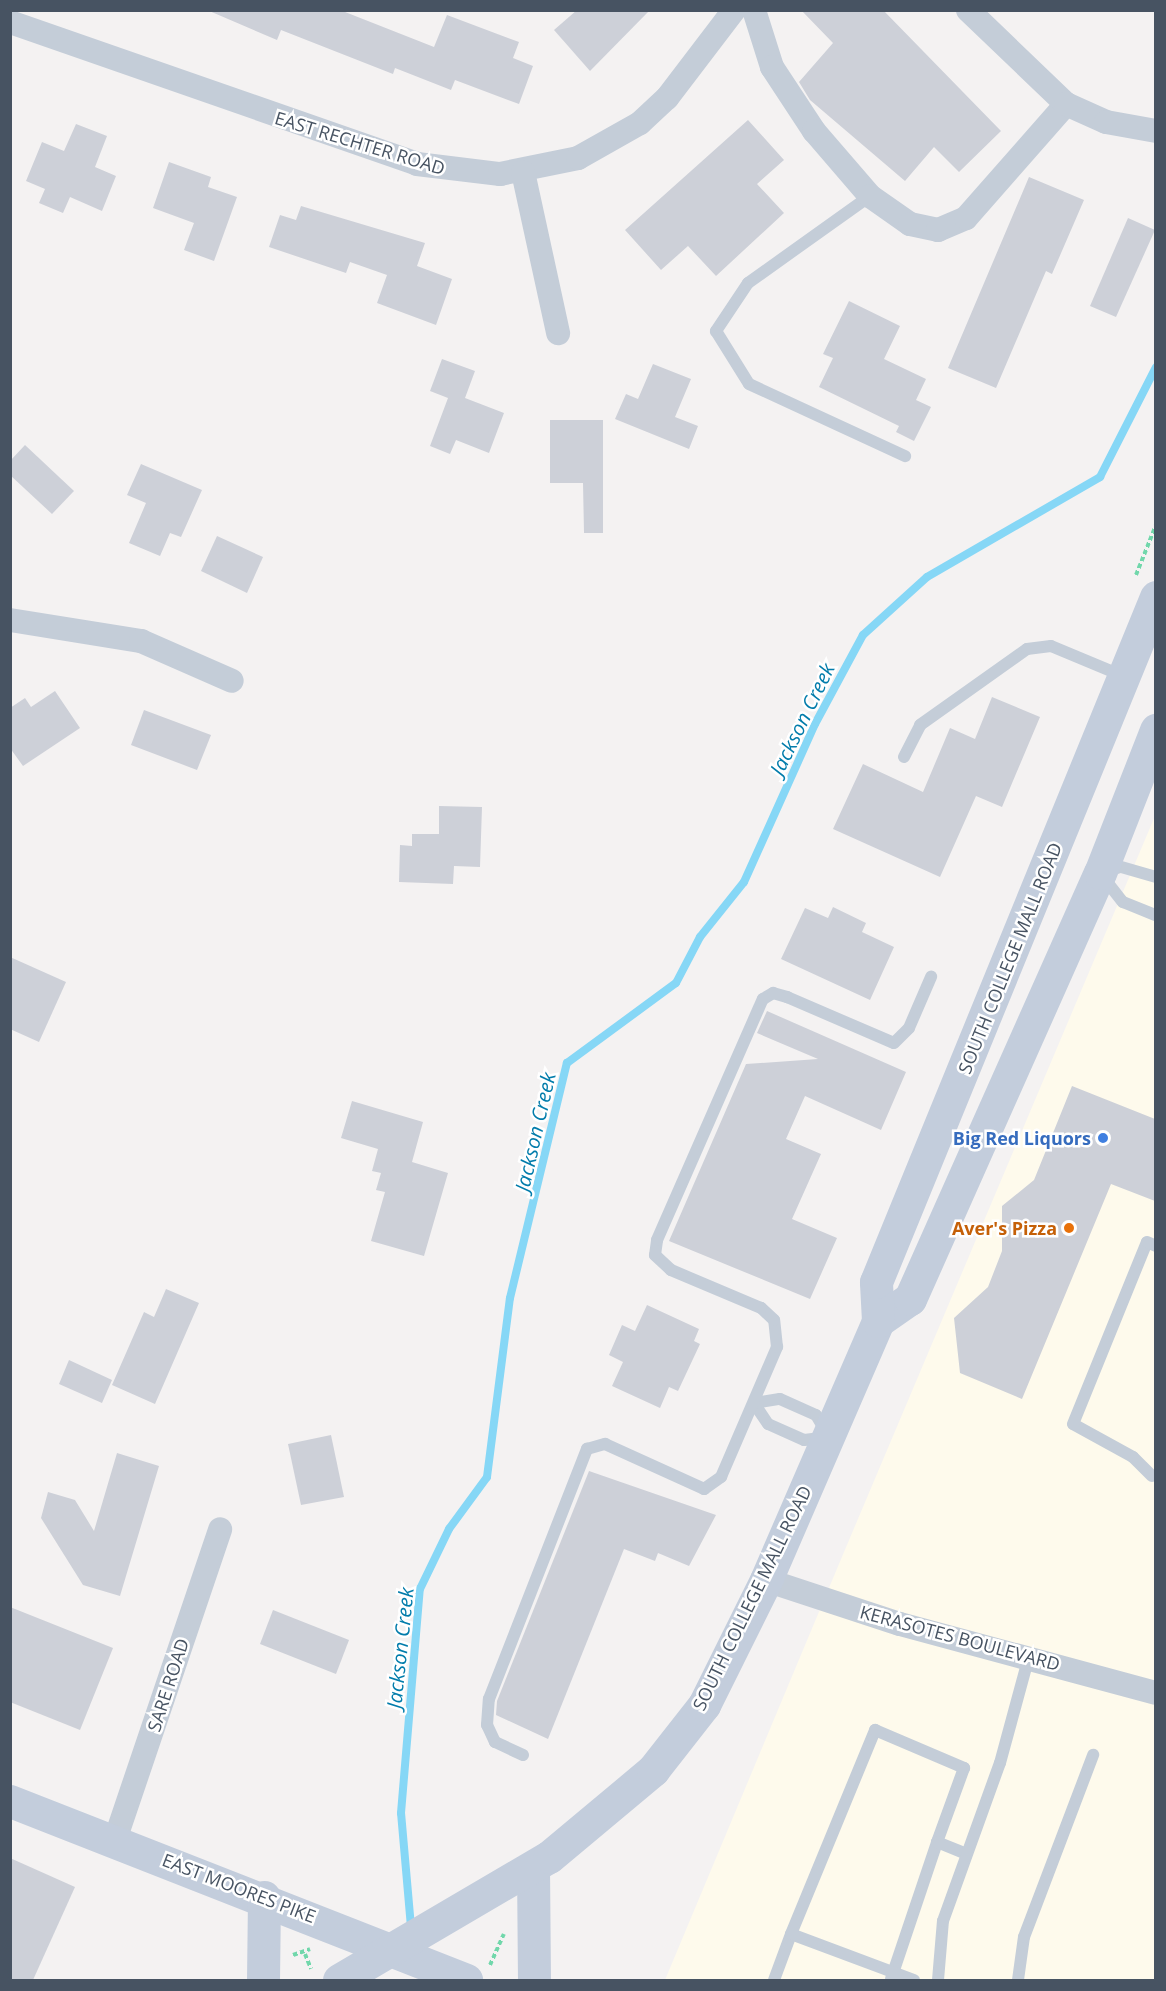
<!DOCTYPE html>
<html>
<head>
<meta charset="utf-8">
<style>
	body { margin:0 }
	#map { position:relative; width:1166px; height:1991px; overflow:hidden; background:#f4f2f2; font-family:"Open Sans",sans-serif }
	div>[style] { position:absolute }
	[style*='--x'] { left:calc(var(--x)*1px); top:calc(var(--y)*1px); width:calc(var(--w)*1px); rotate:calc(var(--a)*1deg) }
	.commercial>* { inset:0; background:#fefaec }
	.stream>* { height:8px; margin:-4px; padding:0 4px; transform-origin:4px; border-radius:4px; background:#86d7f6 }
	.building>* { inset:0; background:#cdd0d8 }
	.path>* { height:4px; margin-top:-2px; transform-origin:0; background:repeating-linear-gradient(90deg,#71d7ab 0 4.5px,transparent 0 7.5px) }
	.lane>* { height:12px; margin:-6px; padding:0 6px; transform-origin:6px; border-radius:6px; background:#c4cdd8 }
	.street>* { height:24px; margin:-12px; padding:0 12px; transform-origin:12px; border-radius:12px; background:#c4cdd8 }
	.secondary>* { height:33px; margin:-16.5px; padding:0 16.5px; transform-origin:16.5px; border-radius:16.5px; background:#c3cddc }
	.dots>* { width:16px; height:16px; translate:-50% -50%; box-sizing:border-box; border:3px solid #fff; border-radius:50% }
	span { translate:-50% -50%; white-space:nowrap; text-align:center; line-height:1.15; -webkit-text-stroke:5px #fff; paint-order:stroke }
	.street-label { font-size:18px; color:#475362 }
	.shop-label { font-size:18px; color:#366cbe; font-weight:700 }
	.right { translate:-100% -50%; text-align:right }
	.food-label { font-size:18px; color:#c56008; font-weight:700 }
	.water-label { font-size:20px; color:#027cab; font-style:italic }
	.frame { position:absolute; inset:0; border:12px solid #475362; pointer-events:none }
</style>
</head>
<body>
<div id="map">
	<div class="commercial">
		<div style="clip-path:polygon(1155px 816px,1155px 1980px,665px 1980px,844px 1552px)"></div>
	</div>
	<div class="stream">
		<div style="--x:411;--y:1927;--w:114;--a:-95"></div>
		<div style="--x:401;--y:1813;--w:225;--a:-85.2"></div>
		<div style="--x:420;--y:1589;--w:67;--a:-64.2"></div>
		<div style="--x:449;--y:1529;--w:64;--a:-53.8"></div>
		<div style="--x:487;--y:1477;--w:180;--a:-82.7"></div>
		<div style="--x:510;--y:1298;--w:242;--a:-76.4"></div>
		<div style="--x:567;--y:1063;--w:135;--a:-36.3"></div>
		<div style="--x:676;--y:983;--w:52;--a:-62.4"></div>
		<div style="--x:700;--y:937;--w:70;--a:-51.3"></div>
		<div style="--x:744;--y:882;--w:173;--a:-65.8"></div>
		<div style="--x:815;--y:724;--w:101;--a:-61.7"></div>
		<div style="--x:863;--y:635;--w:86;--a:-42.2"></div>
		<div style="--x:927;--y:577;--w:200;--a:-30"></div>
		<div style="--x:1100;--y:477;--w:123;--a:-63"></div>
	</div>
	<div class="building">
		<div style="clip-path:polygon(207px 10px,340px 10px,434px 47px,447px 15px,519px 42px,513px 58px,533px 66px,519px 104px,455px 80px,451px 90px,395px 68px,393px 74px,281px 30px,277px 40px)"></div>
		<div style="clip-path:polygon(577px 10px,650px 10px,590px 71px,554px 30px)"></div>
		<div style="clip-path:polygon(801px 10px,883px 10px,1001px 131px,959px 172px,934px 147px,905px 181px,810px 100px,799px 82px,833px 43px)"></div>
		<div style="clip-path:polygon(748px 120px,784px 160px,757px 184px,784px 213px,716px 276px,688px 246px,661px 270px,625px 230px)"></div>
		<div style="clip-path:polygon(76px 124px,107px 136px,95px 167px,116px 176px,102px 211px,70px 197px,63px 213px,39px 203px,45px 189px,26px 181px,42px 142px,64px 151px)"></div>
		<div style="clip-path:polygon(169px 162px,211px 177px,208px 187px,237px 197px,214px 261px,184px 250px,194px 223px,153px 208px)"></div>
		<div style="clip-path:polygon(1029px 177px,1084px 200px,1052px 274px,1046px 271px,996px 388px,948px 368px)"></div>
		<div style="clip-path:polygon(301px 206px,425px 243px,417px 266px,452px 279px,436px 325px,377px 303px,387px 275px,350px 262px,346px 273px,269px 247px,280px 215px,296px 220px)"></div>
		<div style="clip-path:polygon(1128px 218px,1155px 230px,1116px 317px,1090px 306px)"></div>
		<div style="clip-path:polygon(849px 301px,900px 326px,884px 359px,926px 379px,916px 400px,931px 407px,914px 441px,896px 432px,899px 426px,819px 387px,833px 358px,823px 354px)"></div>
		<div style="clip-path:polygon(442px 359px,475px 371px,465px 398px,504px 413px,489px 453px,456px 440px,450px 454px,430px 446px,448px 398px,430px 391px)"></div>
		<div style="clip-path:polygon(653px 364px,691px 379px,675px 417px,698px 426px,689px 449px,615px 419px,626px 394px,638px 399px)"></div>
		<div style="clip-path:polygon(550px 420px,603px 420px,603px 533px,584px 533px,583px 483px,550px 483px)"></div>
		<div style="clip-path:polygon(25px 445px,74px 491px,52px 514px,10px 475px,10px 461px)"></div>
		<div style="clip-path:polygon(141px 464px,202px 490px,181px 537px,170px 533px,160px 556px,129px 543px,146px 503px,127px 495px)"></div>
		<div style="clip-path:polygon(217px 536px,263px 557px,247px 593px,201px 571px)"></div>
		<div style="clip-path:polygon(55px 691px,80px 728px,23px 766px,10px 748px,10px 708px,25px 698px,31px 707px)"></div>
		<div style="clip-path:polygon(992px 697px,1040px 717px,1002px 807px,976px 796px,940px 877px,833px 829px,863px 764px,923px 792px,950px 728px,975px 739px)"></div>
		<div style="clip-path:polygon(144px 710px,211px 735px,197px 770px,131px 745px)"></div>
		<div style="clip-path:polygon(439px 806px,482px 807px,480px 867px,454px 866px,453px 884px,399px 882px,400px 845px,412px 846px,412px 834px,439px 834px)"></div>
		<div style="clip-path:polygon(833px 907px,866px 923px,862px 932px,894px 947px,870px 1000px,781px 959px,805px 908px,828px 918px)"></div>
		<div style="clip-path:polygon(10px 957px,66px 982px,39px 1042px,10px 1029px)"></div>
		<div style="clip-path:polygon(767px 1011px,906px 1072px,881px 1130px,805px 1096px,786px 1139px,821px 1154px,792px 1219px,837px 1238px,810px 1299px,669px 1241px,746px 1064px,818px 1059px,757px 1033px)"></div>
		<div style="clip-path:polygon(1072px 1086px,1155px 1119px,1155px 1201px,1111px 1184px,1022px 1399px,960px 1373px,954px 1318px,988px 1287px,1002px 1251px,1002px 1206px,1034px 1180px)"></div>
		<div style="clip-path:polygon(352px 1101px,423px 1122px,412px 1162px,448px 1173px,424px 1256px,371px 1241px,385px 1192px,376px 1190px,381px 1173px,372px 1171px,378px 1149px,341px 1138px)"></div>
		<div style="clip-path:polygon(166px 1289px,199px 1303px,155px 1404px,112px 1385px,144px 1312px,154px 1317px)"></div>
		<div style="clip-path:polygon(647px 1305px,699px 1329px,694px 1341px,700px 1344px,678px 1391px,669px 1387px,660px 1408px,612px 1386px,623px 1362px,609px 1355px,622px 1325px,635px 1331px)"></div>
		<div style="clip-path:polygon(69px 1360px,112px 1380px,102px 1403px,59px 1384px)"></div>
		<div style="clip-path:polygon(331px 1435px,344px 1497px,301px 1505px,288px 1444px)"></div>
		<div style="clip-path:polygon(117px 1453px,159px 1466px,120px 1596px,83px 1585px,41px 1518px,48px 1492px,75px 1500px,94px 1531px)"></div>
		<div style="clip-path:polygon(589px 1471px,716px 1515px,689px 1566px,658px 1553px,655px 1561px,624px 1549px,548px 1739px,496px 1715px,497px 1701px)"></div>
		<div style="clip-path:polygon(10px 1607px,113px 1648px,80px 1730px,10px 1702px)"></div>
		<div style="clip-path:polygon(273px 1610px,349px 1640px,336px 1674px,260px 1644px)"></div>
		<div style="clip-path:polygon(10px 1858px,75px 1887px,33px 1980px,10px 1980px)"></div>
	</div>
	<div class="path">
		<div style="--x:1136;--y:575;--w:54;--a:-68.2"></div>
		<div style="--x:305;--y:1954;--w:16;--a:68"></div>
		<div style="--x:293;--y:1955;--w:18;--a:-19"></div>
		<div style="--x:490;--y:1965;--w:34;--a:-66"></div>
	</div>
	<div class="lane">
		<div style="--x:870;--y:196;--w:150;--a:144.5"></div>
		<div style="--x:748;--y:283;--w:58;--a:123.7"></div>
		<div style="--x:716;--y:331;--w:62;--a:58.1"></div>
		<div style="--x:749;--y:384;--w:172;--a:24.8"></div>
		<div style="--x:904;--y:757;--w:36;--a:-63"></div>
		<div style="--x:920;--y:725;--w:131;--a:-35.4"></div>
		<div style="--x:1027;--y:649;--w:24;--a:-7"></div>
		<div style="--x:1051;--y:646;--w:78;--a:22.6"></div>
		<div style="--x:1156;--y:877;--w:37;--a:-164"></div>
		<div style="--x:1120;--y:867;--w:21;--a:163"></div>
		<div style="--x:1100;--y:873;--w:37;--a:52"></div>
		<div style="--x:1123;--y:902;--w:35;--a:22"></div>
		<div style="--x:780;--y:1399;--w:39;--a:24"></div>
		<div style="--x:816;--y:1415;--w:26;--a:59"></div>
		<div style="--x:829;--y:1437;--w:25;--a:173"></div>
		<div style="--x:804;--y:1440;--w:39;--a:-156"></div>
		<div style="--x:768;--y:1424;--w:25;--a:-124"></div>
		<div style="--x:754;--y:1403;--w:26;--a:-9"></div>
		<div style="--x:1152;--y:1476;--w:27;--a:-135"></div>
		<div style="--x:1133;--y:1457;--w:68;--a:-151.2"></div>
		<div style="--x:1073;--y:1424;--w:196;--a:-67.9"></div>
		<div style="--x:1147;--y:1242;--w:10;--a:24"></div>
		<div style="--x:523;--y:1755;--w:31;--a:-155"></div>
		<div style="--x:495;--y:1742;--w:19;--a:-115"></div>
		<div style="--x:487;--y:1725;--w:26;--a:-86"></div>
		<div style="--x:489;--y:1699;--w:269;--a:-68.6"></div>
		<div style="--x:587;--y:1449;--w:19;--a:-16"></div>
		<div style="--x:605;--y:1444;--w:109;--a:24.4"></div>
		<div style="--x:704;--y:1489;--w:21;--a:-35"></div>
		<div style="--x:721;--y:1477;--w:142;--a:-66.7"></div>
		<div style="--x:777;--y:1347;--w:27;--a:-96"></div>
		<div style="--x:774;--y:1320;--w:18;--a:-137"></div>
		<div style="--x:761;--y:1308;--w:98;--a:-157.1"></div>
		<div style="--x:671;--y:1270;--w:22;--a:-137"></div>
		<div style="--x:655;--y:1255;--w:15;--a:-82"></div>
		<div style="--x:657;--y:1240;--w:263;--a:-66.3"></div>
		<div style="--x:763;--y:999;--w:12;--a:-31"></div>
		<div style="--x:773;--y:993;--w:15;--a:16"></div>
		<div style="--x:787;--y:997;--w:116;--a:23.3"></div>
		<div style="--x:894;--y:1043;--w:21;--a:-45"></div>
		<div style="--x:909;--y:1028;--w:56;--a:-66.7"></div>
		<div style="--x:891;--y:1979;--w:145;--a:-71.4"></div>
		<div style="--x:774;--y:1980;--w:49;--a:-69.7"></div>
		<div style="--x:914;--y:1980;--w:131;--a:-159.5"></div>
		<div style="--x:791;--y:1934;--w:221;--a:-67.6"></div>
		<div style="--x:875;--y:1730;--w:97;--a:23.1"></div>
		<div style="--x:964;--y:1768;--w:79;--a:110"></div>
		<div style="--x:937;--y:1842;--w:31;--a:22"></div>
		<div style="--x:938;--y:1980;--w:59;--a:-85.2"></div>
		<div style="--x:943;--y:1921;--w:168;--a:-70.2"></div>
		<div style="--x:1000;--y:1763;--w:111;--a:-74.8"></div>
		<div style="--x:1018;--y:1980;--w:43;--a:-82.1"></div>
		<div style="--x:1024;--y:1937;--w:195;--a:-69.2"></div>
	</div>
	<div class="street">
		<div style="--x:754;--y:10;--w:60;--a:72.5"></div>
		<div style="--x:772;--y:67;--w:77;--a:56.7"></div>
		<div style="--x:814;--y:131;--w:86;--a:49.3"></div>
		<div style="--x:870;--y:196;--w:49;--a:35"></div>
		<div style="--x:910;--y:224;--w:29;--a:12"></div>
		<div style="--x:938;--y:230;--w:30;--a:-23"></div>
		<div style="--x:966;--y:218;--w:152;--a:-48.7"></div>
		<div style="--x:968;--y:10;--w:136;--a:43.8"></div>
		<div style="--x:1066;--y:104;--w:44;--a:24.2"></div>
		<div style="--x:1106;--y:122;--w:51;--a:10.2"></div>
		<div style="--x:10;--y:22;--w:431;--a:19.2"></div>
		<div style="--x:417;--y:164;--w:84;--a:6.9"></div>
		<div style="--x:500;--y:174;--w:80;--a:-11.6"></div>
		<div style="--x:578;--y:158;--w:71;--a:-29.4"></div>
		<div style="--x:640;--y:123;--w:37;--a:-43"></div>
		<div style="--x:667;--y:98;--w:111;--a:-52.7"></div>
		<div style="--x:523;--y:172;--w:165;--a:77.7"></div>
		<div style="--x:10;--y:620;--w:133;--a:9.1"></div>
		<div style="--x:141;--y:641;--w:99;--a:23.7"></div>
		<div style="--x:766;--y:1580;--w:141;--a:18.2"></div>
		<div style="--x:900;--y:1624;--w:265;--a:15.1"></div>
		<div style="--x:115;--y:1840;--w:328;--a:-71.3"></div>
	</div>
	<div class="secondary">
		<div style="--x:878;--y:1321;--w:39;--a:-35"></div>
		<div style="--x:910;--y:1299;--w:466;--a:-66"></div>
		<div style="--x:1100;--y:873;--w:154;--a:-68.6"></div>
		<div style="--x:10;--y:1801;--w:490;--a:21.4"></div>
		<div style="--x:533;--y:1867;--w:113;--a:89.5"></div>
		<div style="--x:263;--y:1980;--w:83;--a:-89.3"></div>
		<div style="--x:339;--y:1980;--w:243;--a:-30.4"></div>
		<div style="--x:549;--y:1857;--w:136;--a:-39.9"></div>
		<div style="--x:653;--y:1770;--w:83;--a:-51.9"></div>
		<div style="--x:704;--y:1705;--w:140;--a:-63.6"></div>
		<div style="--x:766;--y:1580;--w:282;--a:-66.6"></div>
		<div style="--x:878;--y:1321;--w:39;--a:-93"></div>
		<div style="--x:876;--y:1282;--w:740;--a:-67.77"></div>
	</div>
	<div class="dots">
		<div style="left:1103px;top:1138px;background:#3f7fe0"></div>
		<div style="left:1069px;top:1228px;background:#e8710a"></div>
	</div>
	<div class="street-label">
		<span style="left:360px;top:143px;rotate:17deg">EAST RECHTER ROAD</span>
		<span style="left:1010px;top:958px;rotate:-68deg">SOUTH COLLEGE MALL ROAD</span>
		<span style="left:752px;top:1598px;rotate:-64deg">SOUTH COLLEGE MALL ROAD</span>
		<span style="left:960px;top:1638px;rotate:15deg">KERASOTES BOULEVARD</span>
		<span style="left:168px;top:1685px;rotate:-72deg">SARE ROAD</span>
		<span style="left:239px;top:1888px;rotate:21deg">EAST MOORES PIKE</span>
	</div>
	<div class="shop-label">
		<span class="right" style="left:1091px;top:1138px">Big Red Liquors</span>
	</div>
	<div class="food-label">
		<span class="right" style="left:1057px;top:1228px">Aver's Pizza</span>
	</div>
	<div class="water-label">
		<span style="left:802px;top:719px;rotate:-64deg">Jackson Creek</span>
		<span style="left:535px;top:1132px;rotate:-77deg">Jackson Creek</span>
		<span style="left:400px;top:1648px;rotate:-84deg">Jackson Creek</span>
	</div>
	<div class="frame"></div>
</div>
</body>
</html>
